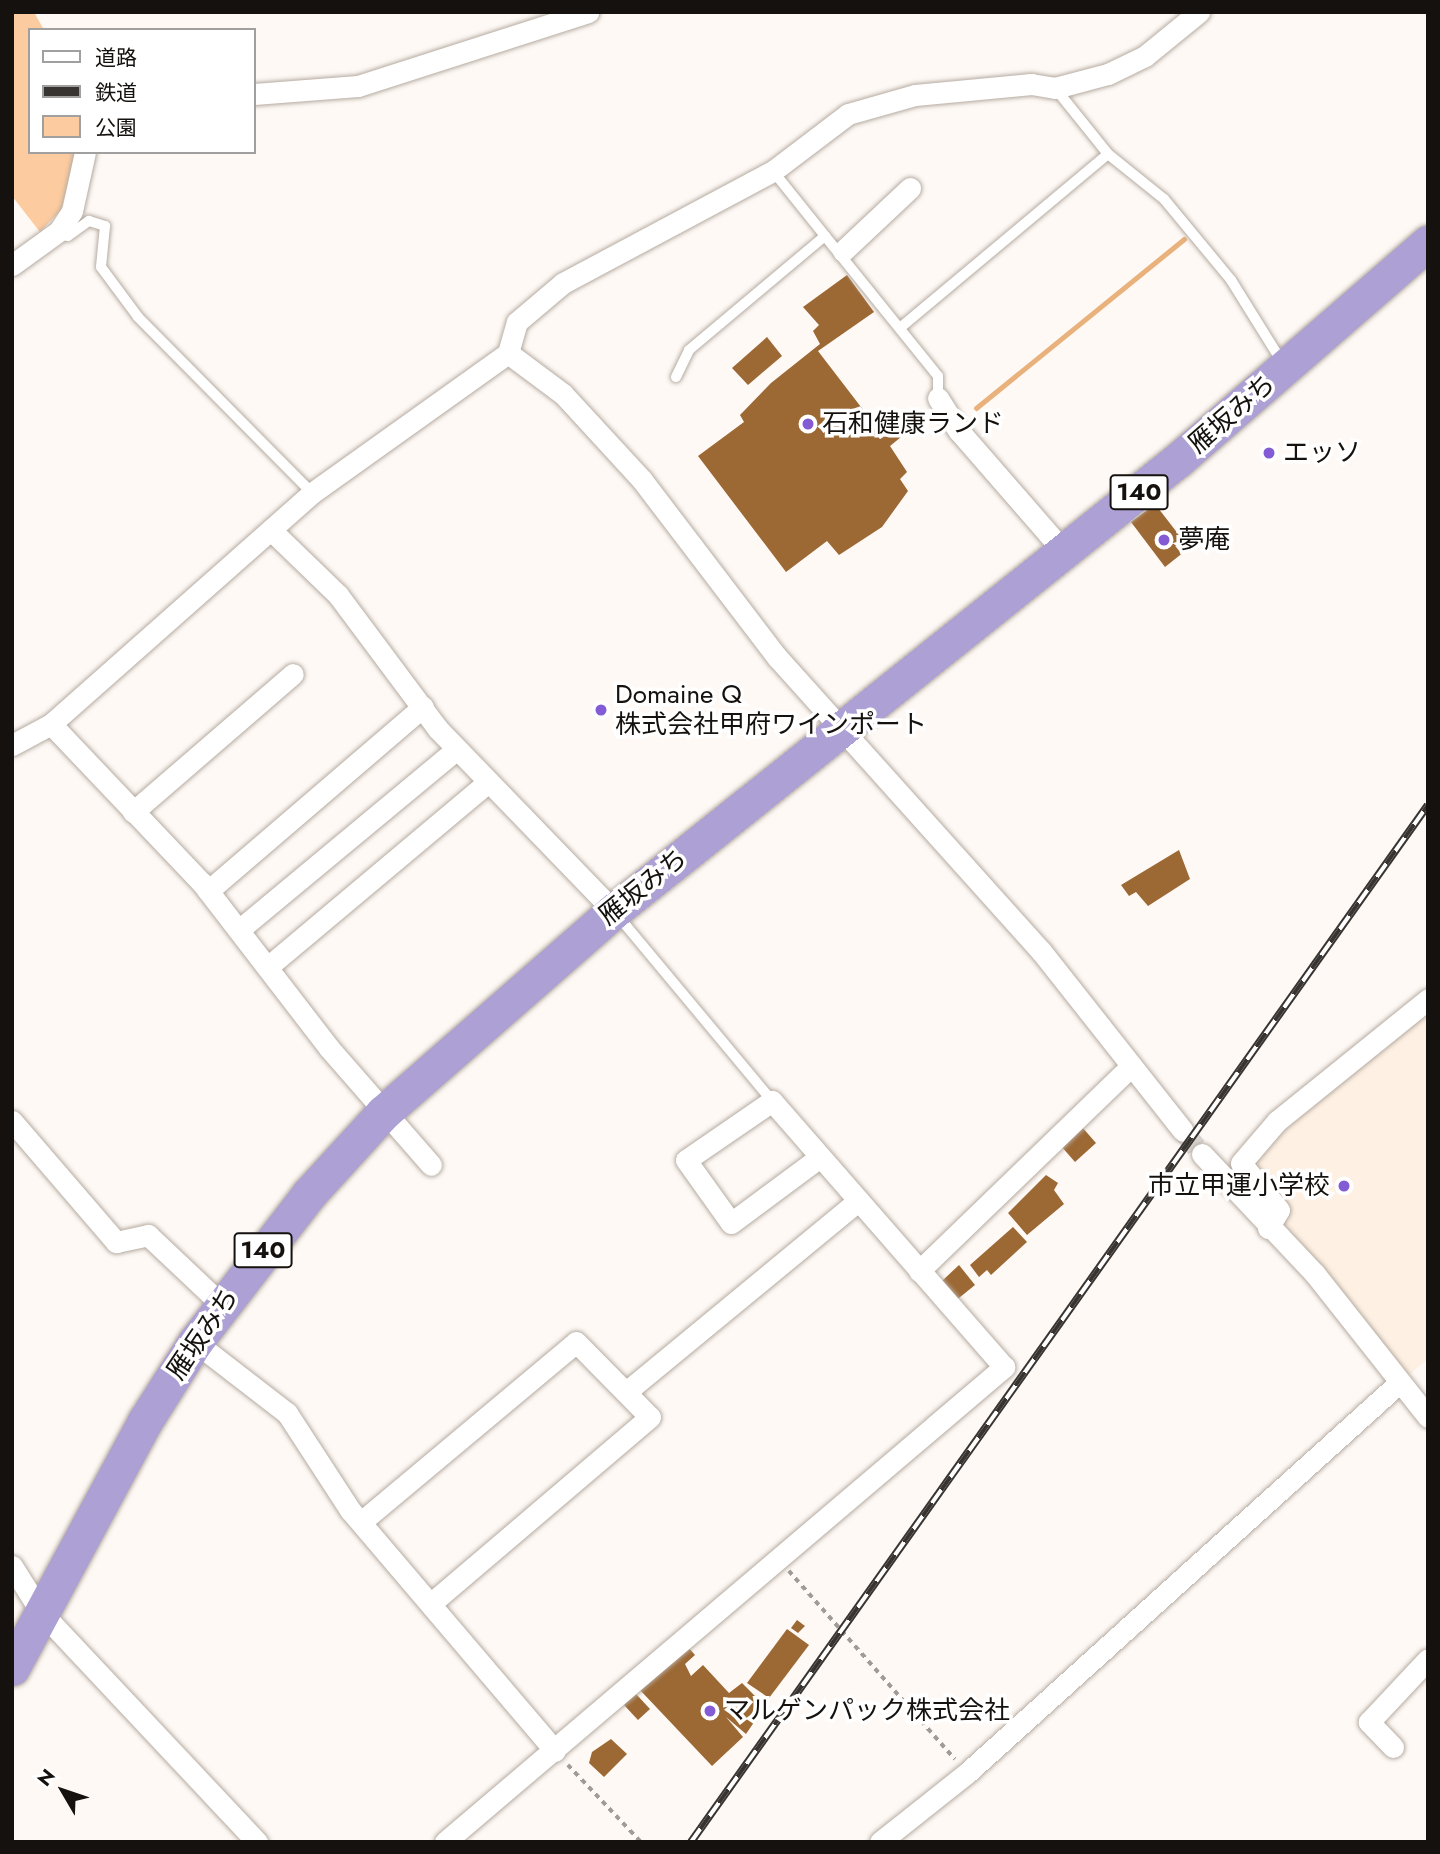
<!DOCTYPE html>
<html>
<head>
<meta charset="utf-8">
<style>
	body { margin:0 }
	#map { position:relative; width:1440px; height:1854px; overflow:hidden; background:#fef9f5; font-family:Jost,"Noto Sans JP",sans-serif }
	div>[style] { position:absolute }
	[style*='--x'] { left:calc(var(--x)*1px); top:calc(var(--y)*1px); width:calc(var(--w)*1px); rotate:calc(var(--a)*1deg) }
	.built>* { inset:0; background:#fef0e3 }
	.green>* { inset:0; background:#fccb9f }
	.stream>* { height:5px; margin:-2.5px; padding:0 2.5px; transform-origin:2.5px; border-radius:2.5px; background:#e9b17b }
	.building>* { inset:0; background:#9c6833 }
	.minor-tunnel>* { height:21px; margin-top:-10.5px; transform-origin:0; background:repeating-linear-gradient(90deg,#dbd6d2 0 21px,transparent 0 31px) }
	.path>* { height:3.5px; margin-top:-1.75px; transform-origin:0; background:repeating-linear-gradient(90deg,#a09b98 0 5px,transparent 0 10px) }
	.roads { filter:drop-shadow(0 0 2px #b5aba1) drop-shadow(0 0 2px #b5aba1) }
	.service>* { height:10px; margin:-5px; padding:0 5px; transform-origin:5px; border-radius:5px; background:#fff }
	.minor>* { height:21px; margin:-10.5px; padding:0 10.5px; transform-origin:10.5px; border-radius:10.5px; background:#fff }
	.trunk>* { height:35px; margin:-17.5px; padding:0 17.5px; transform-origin:17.5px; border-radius:17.5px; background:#aca0d4 }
	.rail>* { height:8px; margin-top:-4px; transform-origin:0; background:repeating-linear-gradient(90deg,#fff 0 16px,#383431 0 32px); box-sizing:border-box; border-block:2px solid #383431 }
	.dots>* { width:19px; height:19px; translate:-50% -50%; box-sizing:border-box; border:4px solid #fff; border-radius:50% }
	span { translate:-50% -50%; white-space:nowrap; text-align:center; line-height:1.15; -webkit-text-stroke:7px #fff; paint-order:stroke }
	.shield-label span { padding:2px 5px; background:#fff; border:2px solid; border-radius:5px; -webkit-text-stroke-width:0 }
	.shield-label { font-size:24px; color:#15110e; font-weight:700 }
	.street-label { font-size:26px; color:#15110e }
	.poi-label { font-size:26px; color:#15110e }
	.left { translate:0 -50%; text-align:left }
	.right { translate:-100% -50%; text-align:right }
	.frame { position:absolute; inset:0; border:14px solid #15110e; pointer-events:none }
	.legend { position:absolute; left:28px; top:28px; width:228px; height:126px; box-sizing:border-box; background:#fff; border:2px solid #a1a09f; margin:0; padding:9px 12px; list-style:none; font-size:21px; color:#15110e }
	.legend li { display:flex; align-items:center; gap:14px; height:35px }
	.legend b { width:35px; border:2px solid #a1a09f }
	.north { position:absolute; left:28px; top:1756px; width:70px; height:70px; -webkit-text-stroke:5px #fff; paint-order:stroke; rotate:309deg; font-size:19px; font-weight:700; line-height:28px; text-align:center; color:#15110e }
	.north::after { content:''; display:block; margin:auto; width:24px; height:32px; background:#15110e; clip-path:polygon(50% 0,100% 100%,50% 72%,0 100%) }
</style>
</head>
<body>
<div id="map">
	<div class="built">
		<div style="clip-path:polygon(1428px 999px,1428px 1359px,1399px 1383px,1241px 1163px)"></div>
	</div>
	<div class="green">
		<div style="clip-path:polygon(12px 12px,34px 12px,44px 30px,30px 30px,30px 152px,77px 152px,61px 210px,40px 232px,12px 196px)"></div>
	</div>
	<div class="stream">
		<div style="--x:976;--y:408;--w:268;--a:-39.1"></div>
	</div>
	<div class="building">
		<div style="clip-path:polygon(847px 275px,874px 312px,818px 351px,884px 437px,903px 426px,906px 433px,890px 446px,907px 472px,900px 479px,908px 491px,882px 527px,839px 555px,827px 541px,786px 572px,698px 456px,744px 422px,740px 415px,771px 383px,820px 344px,813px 331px,819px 325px,803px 307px)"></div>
		<div style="clip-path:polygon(767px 337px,782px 356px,748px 385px,732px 368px)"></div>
		<div style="clip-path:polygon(1155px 504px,1189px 548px,1165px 567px,1131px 522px)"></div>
		<div style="clip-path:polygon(1179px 850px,1190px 879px,1148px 906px,1136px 892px,1129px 896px,1121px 885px)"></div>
		<div style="clip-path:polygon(1082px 1127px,1096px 1143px,1075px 1162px,1061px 1146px)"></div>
		<div style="clip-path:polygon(1046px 1175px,1058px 1183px,1054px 1190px,1064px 1204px,1027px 1235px,1008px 1213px)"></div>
		<div style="clip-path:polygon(1013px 1227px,1027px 1242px,991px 1275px,987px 1270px,979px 1277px,970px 1265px)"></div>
		<div style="clip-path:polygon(959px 1265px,975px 1285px,954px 1302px,942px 1281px)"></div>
		<div style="clip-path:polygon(797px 1620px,805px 1626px,798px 1633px,791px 1628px)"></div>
		<div style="clip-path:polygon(787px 1629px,809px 1645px,769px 1698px,747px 1683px)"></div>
		<div style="clip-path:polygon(688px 1647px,695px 1655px,685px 1664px,691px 1676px,703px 1665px,729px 1693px,742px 1683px,765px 1706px,746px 1734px,726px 1717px,743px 1737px,712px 1766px,640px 1690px)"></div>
		<div style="clip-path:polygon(636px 1694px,650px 1709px,638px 1720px,624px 1705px)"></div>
		<div style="clip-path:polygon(611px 1739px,627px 1754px,604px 1777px,589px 1763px,592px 1752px)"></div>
	</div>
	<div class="minor-tunnel">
		<div style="--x:1183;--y:1131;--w:30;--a:50"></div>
	</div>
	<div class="path">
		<div style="--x:789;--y:1571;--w:251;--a:48.6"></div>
		<div style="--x:568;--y:1765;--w:106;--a:46.5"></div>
	</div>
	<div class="roads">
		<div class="service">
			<div style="--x:1055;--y:88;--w:85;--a:51.2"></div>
			<div style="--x:1108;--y:154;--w:72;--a:38.8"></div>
			<div style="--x:1164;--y:199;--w:105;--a:50.4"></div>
			<div style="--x:1231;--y:280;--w:97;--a:58.1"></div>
			<div style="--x:773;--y:171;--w:83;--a:51.3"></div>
			<div style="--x:59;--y:231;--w:10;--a:29"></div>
			<div style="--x:68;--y:236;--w:26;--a:-36"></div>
			<div style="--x:89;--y:221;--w:17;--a:17"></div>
			<div style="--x:105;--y:226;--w:41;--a:95.6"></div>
			<div style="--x:101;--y:267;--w:62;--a:53.5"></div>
			<div style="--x:138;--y:317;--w:247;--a:45.3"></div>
			<div style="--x:900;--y:328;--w:271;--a:-39.9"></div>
			<div style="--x:676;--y:377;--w:30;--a:-64"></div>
			<div style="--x:689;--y:350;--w:177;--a:-40"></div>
			<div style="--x:825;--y:236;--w:180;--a:51.1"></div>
			<div style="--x:938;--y:376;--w:22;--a:90"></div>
			<div style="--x:618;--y:916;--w:241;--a:50.2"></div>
		</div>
		<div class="minor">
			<div style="--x:254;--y:94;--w:104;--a:-4.4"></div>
			<div style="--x:358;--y:86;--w:242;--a:-17.8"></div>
			<div style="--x:843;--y:251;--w:92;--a:-43.2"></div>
			<div style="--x:12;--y:265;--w:58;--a:-35.9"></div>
			<div style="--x:59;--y:231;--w:24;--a:-57"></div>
			<div style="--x:72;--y:211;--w:60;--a:-77.6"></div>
			<div style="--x:508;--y:353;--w:69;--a:36.7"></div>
			<div style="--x:563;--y:394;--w:117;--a:47.4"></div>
			<div style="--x:642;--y:480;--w:223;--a:52.7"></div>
			<div style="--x:777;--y:657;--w:395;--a:48.1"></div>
			<div style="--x:1041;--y:951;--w:229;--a:51.7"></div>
			<div style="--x:938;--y:398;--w:39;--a:58"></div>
			<div style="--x:959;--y:431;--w:160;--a:49"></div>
			<div style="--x:271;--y:530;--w:93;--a:44.1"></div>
			<div style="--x:338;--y:595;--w:167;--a:53.3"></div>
			<div style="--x:438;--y:729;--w:253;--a:46"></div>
			<div style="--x:51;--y:724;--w:219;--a:46.5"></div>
			<div style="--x:202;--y:883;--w:208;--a:52.4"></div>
			<div style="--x:329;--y:1048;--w:155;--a:48.9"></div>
			<div style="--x:12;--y:745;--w:44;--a:-28.3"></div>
			<div style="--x:51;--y:724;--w:349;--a:-41.5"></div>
			<div style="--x:312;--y:493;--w:241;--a:-35.5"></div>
			<div style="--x:508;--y:353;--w:32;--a:-74"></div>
			<div style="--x:517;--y:322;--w:60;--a:-40.3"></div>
			<div style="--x:563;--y:283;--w:238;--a:-28.1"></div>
			<div style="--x:773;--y:171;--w:94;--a:-37.2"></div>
			<div style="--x:848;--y:114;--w:70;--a:-15.8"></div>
			<div style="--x:915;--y:95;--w:117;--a:-5.4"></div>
			<div style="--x:1031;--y:84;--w:24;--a:9"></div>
			<div style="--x:1055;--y:88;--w:55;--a:-14.8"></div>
			<div style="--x:1108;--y:74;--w:41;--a:-25.9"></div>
			<div style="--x:1145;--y:56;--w:70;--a:-39.2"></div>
			<div style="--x:133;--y:812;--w:211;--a:-40.8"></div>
			<div style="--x:208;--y:891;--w:283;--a:-40.6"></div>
			<div style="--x:240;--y:929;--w:282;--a:-39.7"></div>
			<div style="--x:270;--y:965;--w:283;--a:-40"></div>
			<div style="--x:12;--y:1121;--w:160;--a:49.3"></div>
			<div style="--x:116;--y:1242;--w:33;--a:-12"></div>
			<div style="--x:148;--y:1235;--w:100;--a:43.4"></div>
			<div style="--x:1202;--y:1154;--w:165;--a:46.7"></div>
			<div style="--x:1315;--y:1274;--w:182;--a:51.7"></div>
			<div style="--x:1268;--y:1228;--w:21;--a:-59"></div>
			<div style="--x:1279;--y:1210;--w:60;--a:-129"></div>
			<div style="--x:1241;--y:1163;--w:55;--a:-49.4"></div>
			<div style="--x:1277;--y:1121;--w:194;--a:-38.9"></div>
			<div style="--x:919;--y:1271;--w:293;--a:-44"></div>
			<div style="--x:195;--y:1342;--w:116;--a:37.7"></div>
			<div style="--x:287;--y:1413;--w:116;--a:57"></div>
			<div style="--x:350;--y:1510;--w:316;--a:49.6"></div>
			<div style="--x:626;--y:1392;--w:301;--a:-39.5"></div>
			<div style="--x:361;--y:1522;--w:280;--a:-39.9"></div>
			<div style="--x:576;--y:1342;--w:105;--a:45.4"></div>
			<div style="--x:650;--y:1417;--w:285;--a:139.6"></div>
			<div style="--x:12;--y:1566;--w:54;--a:57.8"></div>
			<div style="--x:41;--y:1612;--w:316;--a:46.8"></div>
			<div style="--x:1393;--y:1747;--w:35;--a:-134"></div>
			<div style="--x:1369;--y:1722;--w:86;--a:-46.9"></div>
			<div style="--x:445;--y:1842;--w:734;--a:-40.36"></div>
			<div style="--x:1004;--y:1367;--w:353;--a:-131.1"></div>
			<div style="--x:772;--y:1101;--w:104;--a:145.5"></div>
			<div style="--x:686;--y:1160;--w:77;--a:54.5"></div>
			<div style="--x:731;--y:1223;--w:111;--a:-36.6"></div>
			<div style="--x:880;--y:1842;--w:111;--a:-38.4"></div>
			<div style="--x:967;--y:1773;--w:582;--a:-42.08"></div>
		</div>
		<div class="trunk">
			<div style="--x:12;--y:1668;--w:281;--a:-61.7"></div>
			<div style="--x:145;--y:1421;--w:93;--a:-57.7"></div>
			<div style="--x:195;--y:1342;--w:187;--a:-52.4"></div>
			<div style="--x:309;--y:1194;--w:110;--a:-47.6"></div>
			<div style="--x:383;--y:1113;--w:307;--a:-41.2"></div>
			<div style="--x:614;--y:911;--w:722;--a:-38.65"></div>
			<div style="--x:1178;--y:460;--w:331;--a:-41"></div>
		</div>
	</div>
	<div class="rail">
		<div style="--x:691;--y:1842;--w:1272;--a:-54.6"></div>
	</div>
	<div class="dots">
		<div style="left:808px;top:424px;background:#835bd5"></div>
		<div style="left:1269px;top:453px;background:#835bd5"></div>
		<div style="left:1164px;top:540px;background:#835bd5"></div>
		<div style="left:601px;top:710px;background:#835bd5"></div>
		<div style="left:1344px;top:1186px;background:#835bd5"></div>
		<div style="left:710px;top:1711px;background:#835bd5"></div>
	</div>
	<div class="shield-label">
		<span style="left:1139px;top:492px">140</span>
		<span style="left:263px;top:1250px">140</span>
	</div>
	<div class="street-label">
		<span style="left:1232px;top:414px;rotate:-41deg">雁坂みち</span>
		<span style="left:643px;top:887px;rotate:-39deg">雁坂みち</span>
		<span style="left:203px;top:1334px;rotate:-56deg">雁坂みち</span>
	</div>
	<div class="poi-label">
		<span class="left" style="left:822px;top:424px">石和健康ランド</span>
		<span class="left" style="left:1283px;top:453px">エッソ</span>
		<span class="left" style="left:1178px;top:540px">夢庵</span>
		<span class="left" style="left:615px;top:710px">Domaine Q<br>株式会社甲府ワインポート</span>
		<span class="right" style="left:1330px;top:1186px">市立甲運小学校</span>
		<span class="left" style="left:724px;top:1711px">マルゲンパック株式会社</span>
	</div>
	<div class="frame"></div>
	<ul class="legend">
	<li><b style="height:9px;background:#fff"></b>道路</li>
	<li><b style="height:9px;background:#383431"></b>鉄道</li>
	<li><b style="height:19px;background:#fccb9f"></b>公園</li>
	</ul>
	<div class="north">N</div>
</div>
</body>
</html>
